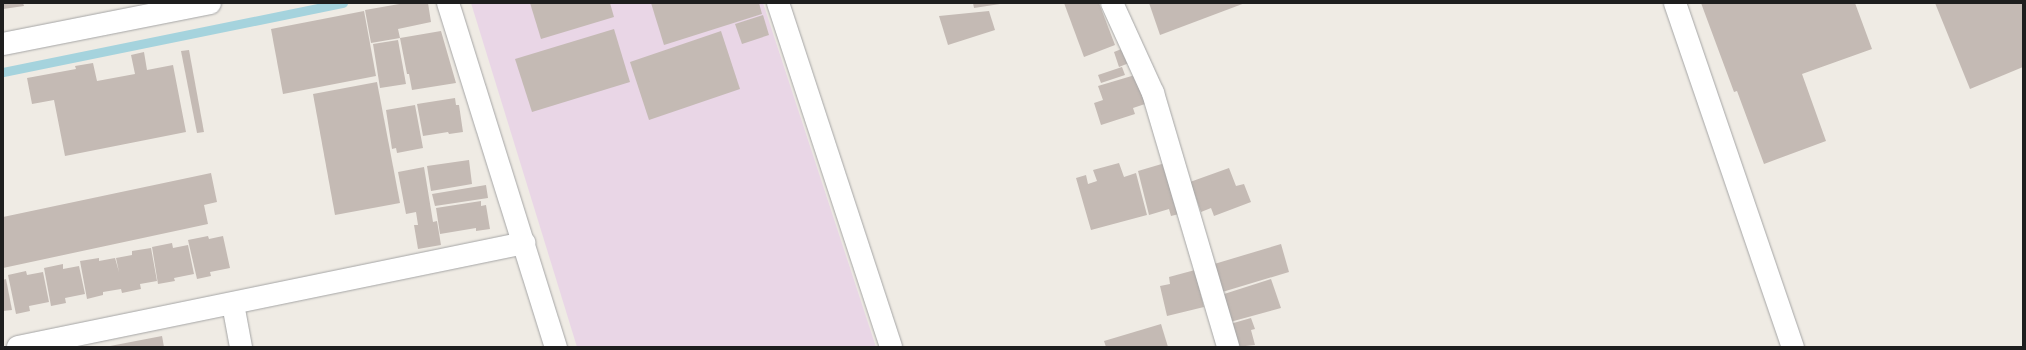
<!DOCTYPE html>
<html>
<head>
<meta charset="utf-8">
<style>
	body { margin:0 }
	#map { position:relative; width:2026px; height:350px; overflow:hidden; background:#efebe4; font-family:Poppins,sans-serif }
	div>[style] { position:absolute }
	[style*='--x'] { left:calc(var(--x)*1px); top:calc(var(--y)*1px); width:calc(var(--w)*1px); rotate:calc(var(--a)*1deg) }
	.industrial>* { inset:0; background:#e9d6e6 }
	.stream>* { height:9px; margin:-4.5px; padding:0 4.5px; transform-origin:4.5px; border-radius:4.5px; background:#a5d3dd }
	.building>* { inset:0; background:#c4bab4 }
	.roads { filter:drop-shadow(0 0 1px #a5a5a5) drop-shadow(0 0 1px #a5a5a5) }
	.minor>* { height:22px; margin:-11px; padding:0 11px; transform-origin:11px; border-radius:11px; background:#fff }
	span { translate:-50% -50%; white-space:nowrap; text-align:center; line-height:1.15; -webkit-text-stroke:3.5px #fff; paint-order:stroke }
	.frame { position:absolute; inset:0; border:4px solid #1e1e1e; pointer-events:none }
</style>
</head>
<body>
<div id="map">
	<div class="industrial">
		<div style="clip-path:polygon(471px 3px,763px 3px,876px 347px,577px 347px)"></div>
	</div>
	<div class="stream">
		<div style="--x:3;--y:72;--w:347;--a:-11.5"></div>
	</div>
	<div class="building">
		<div style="clip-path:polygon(3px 3px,23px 3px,24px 6px,3px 9px)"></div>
		<div style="clip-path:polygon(405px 3px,428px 3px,431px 22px,398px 29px,400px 38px,371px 43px,365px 10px)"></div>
		<div style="clip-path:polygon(530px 3px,610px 3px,614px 17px,541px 39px)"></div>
		<div style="clip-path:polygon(651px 3px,759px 3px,762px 14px,664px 45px)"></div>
		<div style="clip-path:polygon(973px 3px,1000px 3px,1000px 4px,974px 8px)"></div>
		<div style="clip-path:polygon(1064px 3px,1099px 3px,1115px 45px,1084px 57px)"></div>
		<div style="clip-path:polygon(1149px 3px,1245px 3px,1160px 35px)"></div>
		<div style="clip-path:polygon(1701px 3px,1855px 3px,1872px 49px,1802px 74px,1826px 141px,1764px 164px,1737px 91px,1734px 92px)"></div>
		<div style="clip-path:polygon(1935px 3px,2023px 3px,2023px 67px,1970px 89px)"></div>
		<div style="clip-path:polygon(364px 11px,376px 76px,283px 94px,271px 29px)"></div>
		<div style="clip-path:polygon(989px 11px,995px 30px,948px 45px,939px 16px)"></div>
		<div style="clip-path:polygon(763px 15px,769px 35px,742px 44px,735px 24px)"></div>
		<div style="clip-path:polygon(614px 29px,630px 82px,532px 112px,515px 59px)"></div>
		<div style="clip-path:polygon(441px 31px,456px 83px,412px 90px,409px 74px,407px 74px,400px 38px)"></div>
		<div style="clip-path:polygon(721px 31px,740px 89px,649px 120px,630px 62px)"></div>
		<div style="clip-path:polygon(398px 40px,406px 84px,380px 88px,373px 44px)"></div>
		<div style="clip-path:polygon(1124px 48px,1129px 63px,1119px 67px,1114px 52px)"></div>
		<div style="clip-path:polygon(189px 50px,204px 132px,197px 133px,181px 51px)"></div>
		<div style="clip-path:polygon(144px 52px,147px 70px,173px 65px,186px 132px,65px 156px,54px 100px,32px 104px,27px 78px,76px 69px,75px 66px,93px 63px,97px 81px,135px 74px,131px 55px)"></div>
		<div style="clip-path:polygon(1122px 67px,1125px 75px,1101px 83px,1098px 75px)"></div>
		<div style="clip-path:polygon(1135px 75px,1145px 104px,1133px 108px,1135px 114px,1101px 125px,1094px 103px,1103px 100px,1098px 86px)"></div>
		<div style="clip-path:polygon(377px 82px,400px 203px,335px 215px,313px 94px)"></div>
		<div style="clip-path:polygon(455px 98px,456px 105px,459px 105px,463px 132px,449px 134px,448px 132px,423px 136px,417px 104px)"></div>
		<div style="clip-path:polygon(415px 105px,423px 148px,397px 153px,396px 148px,392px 149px,386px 110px)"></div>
		<div style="clip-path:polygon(469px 160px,472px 184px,431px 191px,427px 166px)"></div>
		<div style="clip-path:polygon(1119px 163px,1124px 177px,1136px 173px,1147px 215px,1091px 230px,1076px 178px,1086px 175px,1088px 184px,1097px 181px,1093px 170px)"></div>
		<div style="clip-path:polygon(1165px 163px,1179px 214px,1171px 216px,1169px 209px,1149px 215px,1138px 171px)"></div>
		<div style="clip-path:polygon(424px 167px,433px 222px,437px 221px,441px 245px,418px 249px,414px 225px,418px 225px,416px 212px,406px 214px,398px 172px)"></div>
		<div style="clip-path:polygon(1229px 168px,1236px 186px,1244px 184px,1251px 202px,1214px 216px,1211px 208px,1201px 212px,1190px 182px)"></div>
		<div style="clip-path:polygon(211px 173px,217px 202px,204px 205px,208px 224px,3px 268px,3px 217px)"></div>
		<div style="clip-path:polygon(486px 185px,488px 198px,435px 206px,432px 194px)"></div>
		<div style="clip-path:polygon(481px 201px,481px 206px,486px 205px,490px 229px,476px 231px,476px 228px,440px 234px,436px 208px)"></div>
		<div style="clip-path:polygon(208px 236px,209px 239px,223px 236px,230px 268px,210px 272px,211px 276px,197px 279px,188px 240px)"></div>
		<div style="clip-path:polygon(172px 243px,173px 248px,188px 245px,194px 274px,174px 278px,175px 281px,158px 284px,152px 247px)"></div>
		<div style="clip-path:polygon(1281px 244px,1289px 272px,1219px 293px,1211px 265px)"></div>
		<div style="clip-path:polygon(151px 248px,157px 281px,140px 284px,141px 289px,122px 293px,121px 289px,103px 292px,103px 295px,87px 299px,80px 261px,99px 258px,99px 261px,115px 258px,119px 272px,116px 258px,132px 255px,132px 251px)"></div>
		<div style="clip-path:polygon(63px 264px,63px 269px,79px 266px,85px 294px,65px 298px,66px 303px,51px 306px,44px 268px)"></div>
		<div style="clip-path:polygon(1195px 270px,1204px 307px,1167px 316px,1160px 286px,1170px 284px,1169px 277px)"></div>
		<div style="clip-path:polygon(26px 271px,27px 275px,43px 272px,49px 302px,29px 306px,30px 311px,16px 314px,8px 275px)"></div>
		<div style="clip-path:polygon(6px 279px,12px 310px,3px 311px,3px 280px)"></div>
		<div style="clip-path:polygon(1271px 279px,1281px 308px,1230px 322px,1221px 295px)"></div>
		<div style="clip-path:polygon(1251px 318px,1255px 329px,1251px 330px,1255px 345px,1236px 347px,1230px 324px)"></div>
		<div style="clip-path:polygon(1161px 324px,1168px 347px,1106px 347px,1104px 341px)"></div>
		<div style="clip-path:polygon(162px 336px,164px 347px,110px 347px,110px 346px)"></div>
	</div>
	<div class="roads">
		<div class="minor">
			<div style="--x:448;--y:3;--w:361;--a:72.6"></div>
			<div style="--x:778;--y:3;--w:362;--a:71.8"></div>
			<div style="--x:1112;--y:3;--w:99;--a:65.5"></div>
			<div style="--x:1153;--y:93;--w:265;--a:73.5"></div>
			<div style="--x:1675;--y:3;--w:364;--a:71.1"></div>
			<div style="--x:3;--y:44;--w:211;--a:-11.2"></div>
			<div style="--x:233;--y:304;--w:44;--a:79.5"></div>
			<div style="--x:18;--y:347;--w:517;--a:-11.61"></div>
		</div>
	</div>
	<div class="frame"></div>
</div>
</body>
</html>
